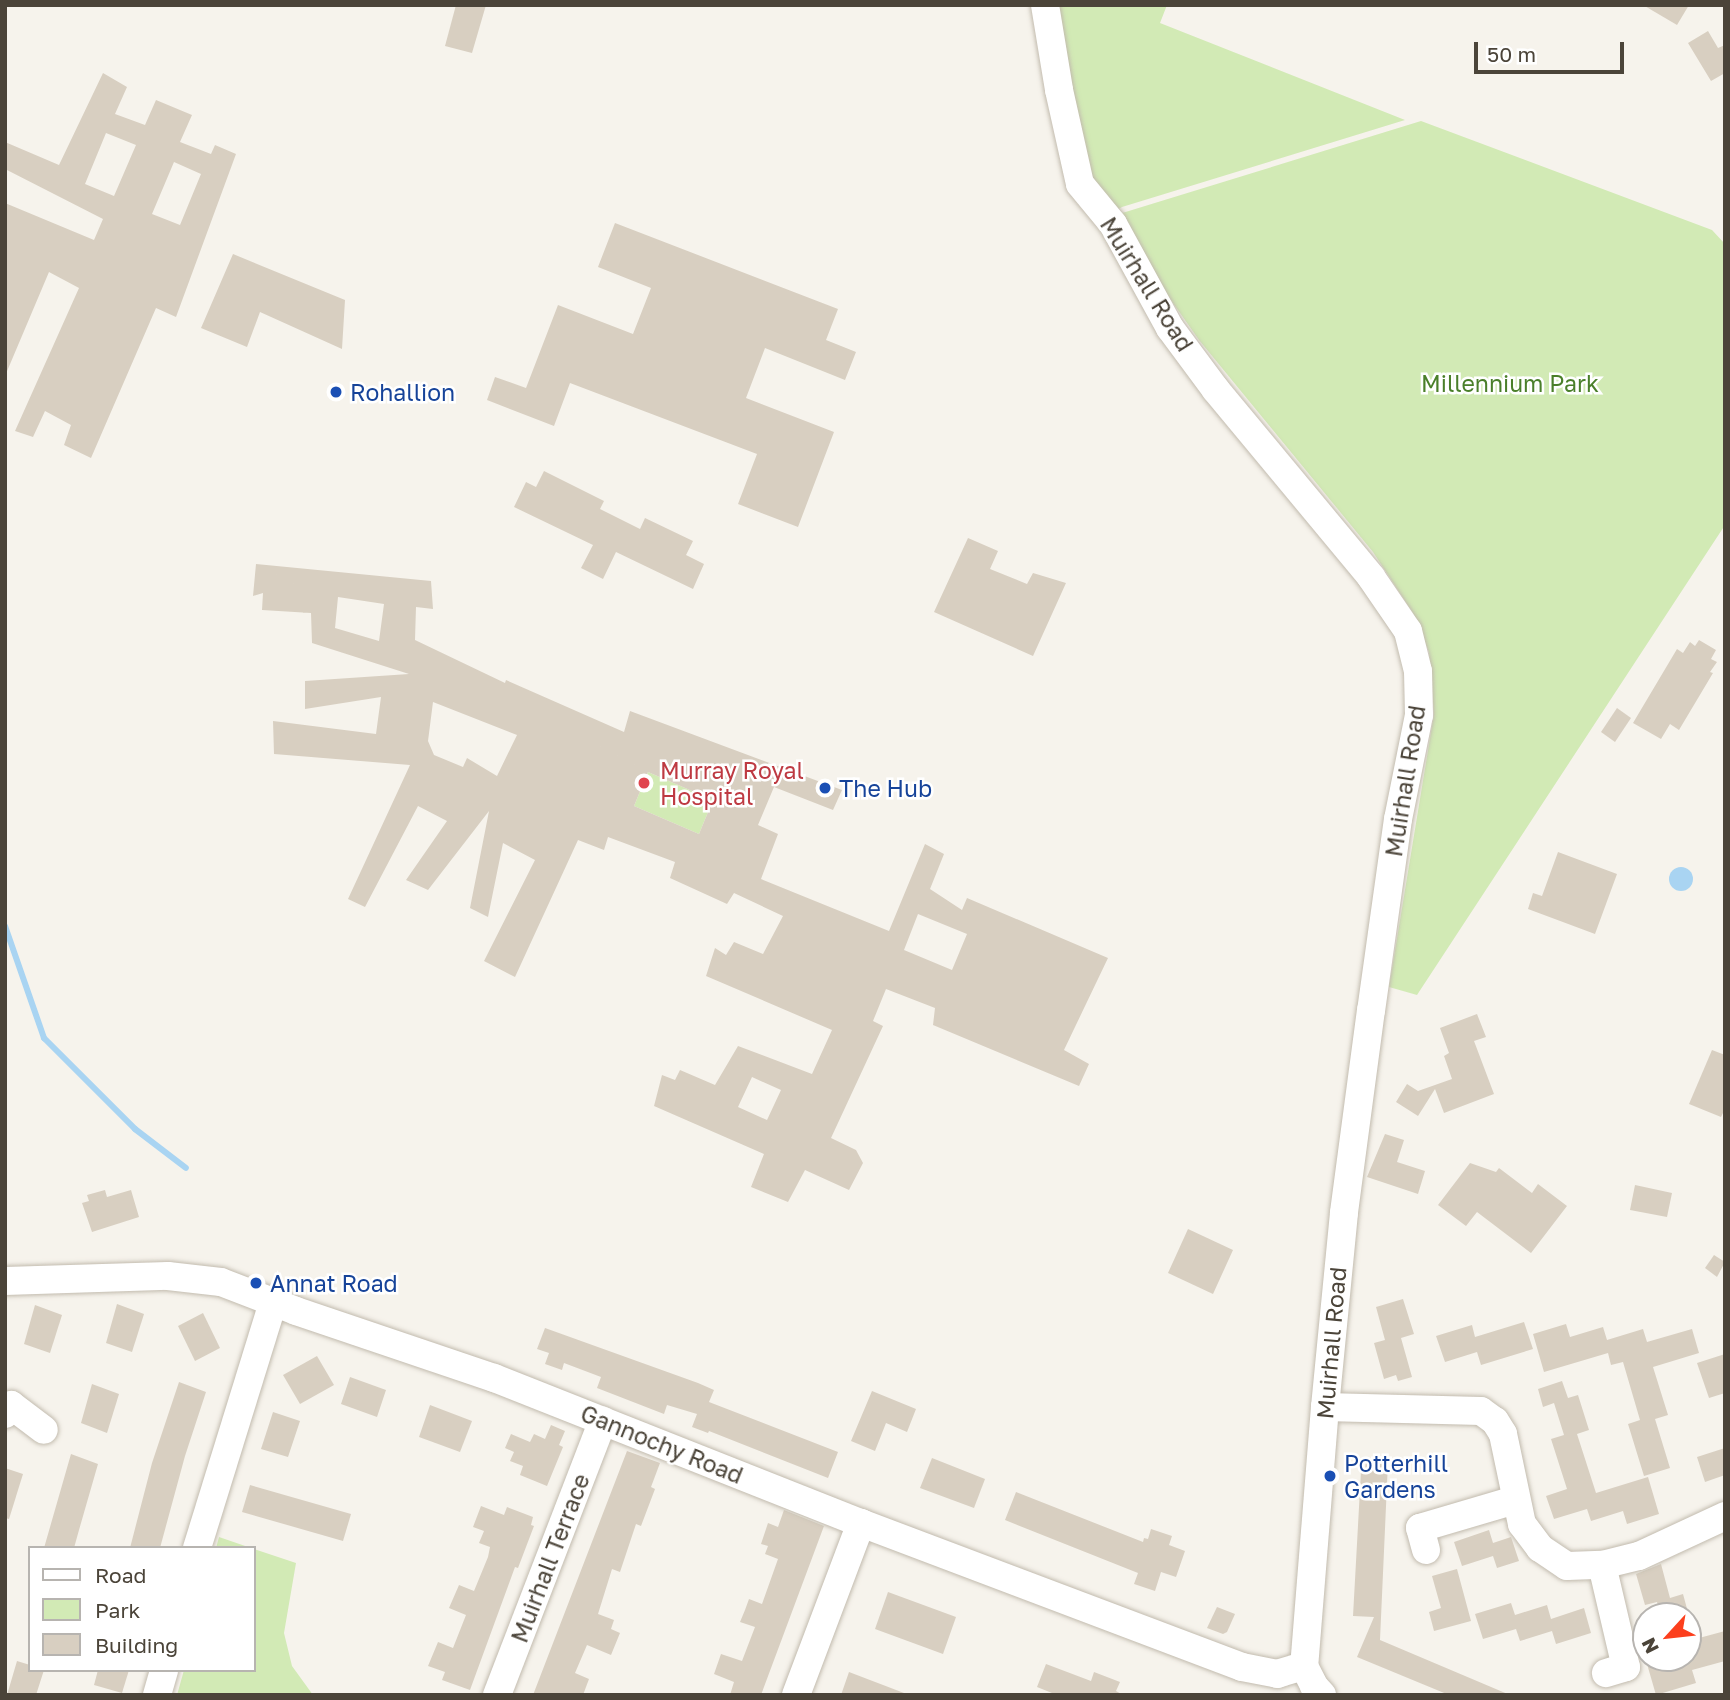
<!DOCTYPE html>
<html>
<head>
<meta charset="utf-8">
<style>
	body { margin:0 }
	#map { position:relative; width:1730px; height:1700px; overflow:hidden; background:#f6f3ec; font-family:"Golos Text",sans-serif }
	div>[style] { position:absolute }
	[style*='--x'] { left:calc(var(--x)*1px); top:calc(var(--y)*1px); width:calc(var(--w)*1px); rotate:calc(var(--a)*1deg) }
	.green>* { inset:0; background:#d2eab5 }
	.water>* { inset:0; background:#a9d4f2 }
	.round { border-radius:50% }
	.stream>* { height:6px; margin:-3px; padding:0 3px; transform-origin:3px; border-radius:3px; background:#a9d4f2 }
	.building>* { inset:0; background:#d8cfc1 }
	.roads { filter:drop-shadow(0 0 2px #c2bbae) drop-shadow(0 0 2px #c2bbae) }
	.minor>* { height:28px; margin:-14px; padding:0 14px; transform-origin:14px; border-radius:14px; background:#fff }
	.dots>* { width:19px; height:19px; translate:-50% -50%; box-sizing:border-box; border:4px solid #fff; border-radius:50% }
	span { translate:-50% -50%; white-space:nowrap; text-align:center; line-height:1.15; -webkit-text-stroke:5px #fff; paint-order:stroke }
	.street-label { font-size:23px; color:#4b4439 }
	.park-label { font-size:23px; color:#4a7f2a }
	.transit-label { font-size:23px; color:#164399 }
	.left { translate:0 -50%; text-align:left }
	.health-label { font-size:23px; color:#be3a42 }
	.frame { position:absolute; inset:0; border:7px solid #4b4439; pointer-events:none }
	.legend { position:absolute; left:28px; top:1546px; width:228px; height:126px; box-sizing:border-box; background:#fff; border:2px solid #b7b4b0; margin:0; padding:9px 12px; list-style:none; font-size:21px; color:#4b4439 }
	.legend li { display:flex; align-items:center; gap:14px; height:35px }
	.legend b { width:35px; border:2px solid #b7b4b0 }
	.north { position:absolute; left:1632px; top:1602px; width:70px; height:70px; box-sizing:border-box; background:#fff; border:2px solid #b7b4b0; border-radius:50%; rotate:243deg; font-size:19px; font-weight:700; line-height:28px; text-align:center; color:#4b4439 }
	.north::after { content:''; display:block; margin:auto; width:24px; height:32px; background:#fc3f1d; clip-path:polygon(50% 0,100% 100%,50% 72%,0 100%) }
	.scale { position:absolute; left:1474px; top:42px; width:150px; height:32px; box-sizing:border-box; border:4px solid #4b4439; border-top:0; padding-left:9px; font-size:21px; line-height:24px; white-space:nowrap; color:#4b4439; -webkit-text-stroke:5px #fff; paint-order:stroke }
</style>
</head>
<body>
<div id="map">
	<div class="green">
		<div style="clip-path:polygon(1045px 5px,1167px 5px,1160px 23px,1405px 120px,1122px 207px,1106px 216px,1080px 184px)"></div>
		<div style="clip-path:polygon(1421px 121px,1712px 230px,1725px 244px,1725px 525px,1417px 995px,1389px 987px,1434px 714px,1429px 652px,1413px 613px,1373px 552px,1199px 340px,1159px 283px,1119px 214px)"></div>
		<div style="clip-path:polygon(648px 772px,713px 800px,699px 834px,634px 806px)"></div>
		<div style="clip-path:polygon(219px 1537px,251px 1548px,216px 1548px)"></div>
		<div style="clip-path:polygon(254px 1549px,296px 1563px,284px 1633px,292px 1666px,313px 1695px,177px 1695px,184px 1670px,254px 1670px)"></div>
	</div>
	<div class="water">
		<div class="round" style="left:1669px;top:867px;width:24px;height:24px"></div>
	</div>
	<div class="stream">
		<div style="--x:5;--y:926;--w:119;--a:70.8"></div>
		<div style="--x:44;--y:1038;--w:129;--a:45"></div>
		<div style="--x:135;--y:1129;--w:64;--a:37.4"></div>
	</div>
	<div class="building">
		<div style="clip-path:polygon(456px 5px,486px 5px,472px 53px,445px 46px)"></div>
		<div style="clip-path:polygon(1643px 5px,1689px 5px,1677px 25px)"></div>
		<div style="clip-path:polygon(1708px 31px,1718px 48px,1725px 45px,1725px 73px,1711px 81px,1688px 43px)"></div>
		<div style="clip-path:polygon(evenodd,103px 73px,127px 87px,115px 114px,145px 125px,156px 100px,192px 115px,180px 142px,211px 154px,215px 145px,236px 154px,176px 317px,156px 308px,91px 458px,64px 445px,71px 425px,45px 411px,33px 437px,15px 431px,79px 288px,49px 272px,5px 376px,5px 203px,94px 240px,103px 219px,5px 169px,5px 142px,59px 165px,103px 73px,106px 133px,136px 145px,114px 196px,85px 184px,106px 133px,103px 73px,174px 162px,201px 174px,180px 225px,152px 214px,174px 162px)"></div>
		<div style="clip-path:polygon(615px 223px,838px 309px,826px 340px,856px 352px,845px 380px,765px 348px,746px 398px,834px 432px,798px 527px,738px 504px,757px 454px,570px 383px,554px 426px,487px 400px,495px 377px,526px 388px,558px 305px,633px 334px,651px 288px,598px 267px)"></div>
		<div style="clip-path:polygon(233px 254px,345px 300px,342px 349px,260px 312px,247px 347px,201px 328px)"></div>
		<div style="clip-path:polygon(544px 471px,604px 501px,600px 509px,640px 529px,645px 518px,693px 541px,686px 555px,704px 564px,693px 589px,616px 552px,603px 579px,581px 568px,593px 545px,514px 507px,526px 482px,536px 487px)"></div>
		<div style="clip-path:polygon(968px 538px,998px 551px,990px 569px,1027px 584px,1033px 573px,1066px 583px,1033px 656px,934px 612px)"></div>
		<div style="clip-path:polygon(evenodd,256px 564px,431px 581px,433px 609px,416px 607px,415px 640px,505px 683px,506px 680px,624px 732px,630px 711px,842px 790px,833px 810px,774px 787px,758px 825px,778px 834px,761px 879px,889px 931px,925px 844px,944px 854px,930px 889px,962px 910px,967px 898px,1108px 958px,1064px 1050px,1089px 1064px,1079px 1086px,933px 1025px,935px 1008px,886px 989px,873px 1021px,883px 1026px,831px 1138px,856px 1150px,863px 1163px,849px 1190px,805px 1170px,788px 1202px,751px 1187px,764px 1154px,654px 1106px,662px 1075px,675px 1080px,680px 1070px,715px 1085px,738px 1046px,812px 1074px,832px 1030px,706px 976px,715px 948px,726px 955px,734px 942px,763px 954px,783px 916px,734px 893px,727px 904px,670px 878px,675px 862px,608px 837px,604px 850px,578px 840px,515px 977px,484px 961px,535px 860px,503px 843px,488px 917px,470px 908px,489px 811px,428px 890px,406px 880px,447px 821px,418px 806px,365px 907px,348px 899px,410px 765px,274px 754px,273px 721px,376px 734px,381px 697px,305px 709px,305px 681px,409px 674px,312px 643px,311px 613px,262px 610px,263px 593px,253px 596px,256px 564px,338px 597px,384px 604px,379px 641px,335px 628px,338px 597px,256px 564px,433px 702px,517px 735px,497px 776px,467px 758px,463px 767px,434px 755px,428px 741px,433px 702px,256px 564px,648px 772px,713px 800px,699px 834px,634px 806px,648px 772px,256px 564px,918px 914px,967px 934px,952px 970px,904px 950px,918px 914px,256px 564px,752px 1077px,781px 1090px,767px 1120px,738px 1107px,752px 1077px)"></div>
		<div style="clip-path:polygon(1699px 640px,1716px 650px,1711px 659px,1717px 662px,1710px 672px,1713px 673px,1679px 730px,1670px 724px,1661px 739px,1633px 723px,1677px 649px,1683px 653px,1690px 642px,1695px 646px)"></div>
		<div style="clip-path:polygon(1617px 708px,1631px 718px,1615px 742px,1601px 732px)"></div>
		<div style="clip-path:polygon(1558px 852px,1617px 874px,1595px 934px,1528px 909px,1533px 893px,1542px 896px)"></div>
		<div style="clip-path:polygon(1477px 1014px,1486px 1037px,1474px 1041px,1494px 1094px,1444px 1113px,1435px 1089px,1418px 1116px,1396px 1102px,1407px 1084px,1418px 1091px,1452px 1079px,1444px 1056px,1449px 1053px,1440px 1028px)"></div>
		<div style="clip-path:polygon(1712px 1050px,1725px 1055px,1725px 1109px,1721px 1117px,1689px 1104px)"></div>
		<div style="clip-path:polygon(1385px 1134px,1404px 1140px,1397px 1162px,1425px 1171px,1418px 1194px,1367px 1177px)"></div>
		<div style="clip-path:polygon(1470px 1163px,1496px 1172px,1499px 1168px,1532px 1193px,1538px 1184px,1567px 1206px,1531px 1253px,1477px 1212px,1466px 1226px,1438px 1205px)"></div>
		<div style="clip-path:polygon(1635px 1185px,1672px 1193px,1667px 1217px,1630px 1210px)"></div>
		<div style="clip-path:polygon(105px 1190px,107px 1197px,131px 1190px,139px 1217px,92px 1232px,82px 1203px,89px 1201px,87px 1195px)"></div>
		<div style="clip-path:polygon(1188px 1229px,1233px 1250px,1213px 1294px,1168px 1273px)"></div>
		<div style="clip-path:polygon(1714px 1255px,1725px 1262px,1717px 1277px,1705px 1268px)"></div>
		<div style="clip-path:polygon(1403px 1299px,1414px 1334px,1401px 1338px,1412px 1377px,1398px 1381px,1396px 1375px,1384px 1379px,1374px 1343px,1385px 1340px,1376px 1307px)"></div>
		<div style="clip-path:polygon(117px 1304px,144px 1314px,132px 1352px,106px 1343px)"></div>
		<div style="clip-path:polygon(35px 1305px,62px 1315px,50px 1353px,24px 1344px)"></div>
		<div style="clip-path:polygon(203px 1313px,220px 1348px,195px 1361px,178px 1326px)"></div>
		<div style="clip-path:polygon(1524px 1322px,1533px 1349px,1481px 1365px,1477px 1352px,1445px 1362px,1436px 1336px,1472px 1325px,1475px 1337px)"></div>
		<div style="clip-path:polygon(1566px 1324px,1570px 1337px,1603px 1327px,1607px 1340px,1643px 1329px,1647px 1342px,1692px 1329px,1699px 1353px,1653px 1367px,1668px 1415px,1655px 1419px,1670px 1468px,1644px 1476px,1628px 1424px,1640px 1420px,1623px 1362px,1611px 1365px,1608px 1353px,1544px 1372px,1533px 1334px)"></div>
		<div style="clip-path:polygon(545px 1328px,698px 1383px,714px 1390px,709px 1402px,838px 1452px,828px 1478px,709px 1431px,708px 1433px,692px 1427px,697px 1414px,667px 1405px,664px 1414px,597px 1388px,601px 1377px,564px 1363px,562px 1370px,545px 1364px,549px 1353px,537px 1349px)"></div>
		<div style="clip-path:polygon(1725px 1354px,1725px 1393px,1709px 1398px,1697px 1363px)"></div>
		<div style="clip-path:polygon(317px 1356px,334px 1385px,300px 1404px,283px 1375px)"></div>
		<div style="clip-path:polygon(350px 1377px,386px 1390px,377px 1417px,341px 1404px)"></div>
		<div style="clip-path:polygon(1562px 1381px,1568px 1398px,1578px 1395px,1589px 1430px,1577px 1434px,1596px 1493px,1648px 1477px,1659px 1514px,1627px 1524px,1623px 1511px,1591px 1521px,1587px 1509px,1554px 1519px,1546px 1496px,1567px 1489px,1551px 1439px,1564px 1435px,1554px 1403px,1543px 1407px,1538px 1389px)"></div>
		<div style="clip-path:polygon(179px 1382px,206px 1392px,185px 1456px,160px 1548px,130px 1548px,152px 1463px)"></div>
		<div style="clip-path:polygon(92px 1384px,119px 1394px,107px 1433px,81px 1423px)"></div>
		<div style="clip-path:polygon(872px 1391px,916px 1409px,907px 1432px,886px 1423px,875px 1451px,851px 1441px)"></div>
		<div style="clip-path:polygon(430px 1405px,472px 1421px,460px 1452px,419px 1437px)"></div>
		<div style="clip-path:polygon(273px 1412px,300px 1421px,288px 1457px,261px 1449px)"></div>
		<div style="clip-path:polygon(551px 1425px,565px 1431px,559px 1445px,563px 1447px,547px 1486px,520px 1475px,523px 1466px,510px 1461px,514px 1452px,505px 1448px,511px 1434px,530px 1442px,534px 1434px,545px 1439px)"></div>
		<div style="clip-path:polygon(1725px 1448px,1725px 1475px,1705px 1482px,1697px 1457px)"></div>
		<div style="clip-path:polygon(627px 1451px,660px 1463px,651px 1487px,655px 1489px,641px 1526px,636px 1524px,620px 1572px,612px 1569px,598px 1614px,614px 1620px,611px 1629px,620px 1633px,611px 1655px,587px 1645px,575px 1673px,589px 1679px,583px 1695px,533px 1695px)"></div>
		<div style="clip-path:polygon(71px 1454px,98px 1464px,79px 1530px,74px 1548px,44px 1548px)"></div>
		<div style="clip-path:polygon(932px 1458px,985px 1479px,974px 1508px,920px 1488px)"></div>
		<div style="clip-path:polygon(1366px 1461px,1388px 1462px,1380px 1640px,1510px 1695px,1449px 1695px,1357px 1657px,1374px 1617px,1353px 1616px,1361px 1471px,1365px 1471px)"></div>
		<div style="clip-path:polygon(5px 1468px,23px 1474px,9px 1519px,5px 1518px)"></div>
		<div style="clip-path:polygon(250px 1485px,351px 1514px,343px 1541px,242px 1512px)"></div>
		<div style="clip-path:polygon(1016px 1492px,1143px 1542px,1144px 1538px,1148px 1539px,1151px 1529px,1172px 1536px,1169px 1545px,1185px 1551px,1176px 1577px,1161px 1572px,1155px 1591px,1134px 1584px,1138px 1573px,1005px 1520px)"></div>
		<div style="clip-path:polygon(481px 1506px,504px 1515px,507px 1507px,533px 1517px,531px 1525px,534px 1526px,518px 1568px,515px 1567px,470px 1690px,442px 1680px,445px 1672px,428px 1666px,438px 1642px,453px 1648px,466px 1615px,449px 1608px,459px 1585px,474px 1591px,488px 1557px,490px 1547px,479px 1543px,484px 1531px,473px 1527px)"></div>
		<div style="clip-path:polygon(784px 1510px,824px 1526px,761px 1695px,730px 1695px,734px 1682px,714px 1674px,721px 1654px,742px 1661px,755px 1627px,740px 1622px,745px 1610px,749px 1599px,762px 1604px,778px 1559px,765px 1554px,768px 1546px,761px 1544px,768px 1523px,778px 1527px)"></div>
		<div style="clip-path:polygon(1489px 1530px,1493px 1543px,1511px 1537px,1519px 1561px,1497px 1568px,1493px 1556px,1462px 1566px,1454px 1542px)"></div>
		<div style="clip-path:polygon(1661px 1564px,1670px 1598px,1683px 1594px,1689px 1616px,1661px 1616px,1657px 1602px,1645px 1605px,1636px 1574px)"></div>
		<div style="clip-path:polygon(1457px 1569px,1471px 1621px,1434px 1631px,1429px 1612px,1441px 1608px,1432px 1576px)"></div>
		<div style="clip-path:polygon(888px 1592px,956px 1617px,943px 1654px,875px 1629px)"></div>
		<div style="clip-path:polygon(1511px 1603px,1515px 1615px,1547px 1605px,1551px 1619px,1584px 1608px,1591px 1633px,1556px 1644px,1552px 1631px,1520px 1641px,1516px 1629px,1483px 1639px,1475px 1614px)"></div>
		<div style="clip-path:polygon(1217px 1607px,1235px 1614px,1227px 1632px,1223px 1634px,1207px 1628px)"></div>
		<div style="clip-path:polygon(1725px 1631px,1725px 1661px,1692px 1670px,1696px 1683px,1656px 1695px,1647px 1664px,1666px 1658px,1688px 1658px,1688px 1641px)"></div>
		<div style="clip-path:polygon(17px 1661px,30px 1665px,30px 1670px,44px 1670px,36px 1695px,7px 1695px)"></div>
		<div style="clip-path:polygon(1046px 1664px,1091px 1681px,1094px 1672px,1120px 1682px,1116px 1691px,1123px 1695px,1057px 1695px,1037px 1687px)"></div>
		<div style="clip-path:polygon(98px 1670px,129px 1670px,122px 1693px,94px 1685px)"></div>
		<div style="clip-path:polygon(849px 1672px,904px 1693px,904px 1695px,841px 1695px)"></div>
	</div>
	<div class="roads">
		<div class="minor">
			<div style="--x:1045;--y:5;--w:86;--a:80.6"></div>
			<div style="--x:1059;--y:90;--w:96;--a:77.4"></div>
			<div style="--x:1080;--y:184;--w:52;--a:50.5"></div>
			<div style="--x:1113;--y:224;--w:119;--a:61.3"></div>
			<div style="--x:1170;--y:328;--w:77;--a:53.4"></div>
			<div style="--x:1216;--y:390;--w:243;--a:50.3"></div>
			<div style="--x:1371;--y:577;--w:65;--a:55.6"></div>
			<div style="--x:1408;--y:631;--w:41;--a:76"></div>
			<div style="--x:1418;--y:671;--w:44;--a:88.7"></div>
			<div style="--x:1419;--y:715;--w:106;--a:101.4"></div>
			<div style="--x:1398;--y:819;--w:193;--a:98"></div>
			<div style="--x:1371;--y:1010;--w:205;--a:97.6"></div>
			<div style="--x:1344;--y:1213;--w:195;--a:95.6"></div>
			<div style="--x:1325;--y:1407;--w:260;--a:94.6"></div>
			<div style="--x:1304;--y:1666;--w:22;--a:63"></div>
			<div style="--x:1314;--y:1686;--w:12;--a:48"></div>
			<div style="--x:5;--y:1281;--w:163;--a:-1.8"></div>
			<div style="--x:168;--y:1276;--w:53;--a:6.5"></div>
			<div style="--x:221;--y:1282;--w:80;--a:21.1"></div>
			<div style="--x:296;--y:1311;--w:209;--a:18.7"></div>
			<div style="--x:494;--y:1378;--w:395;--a:21.6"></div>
			<div style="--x:861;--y:1523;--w:407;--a:20.7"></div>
			<div style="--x:1242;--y:1667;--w:36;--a:11"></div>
			<div style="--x:1277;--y:1674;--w:28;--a:-17"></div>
			<div style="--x:1325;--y:1407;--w:156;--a:1.5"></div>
			<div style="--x:1481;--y:1411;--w:17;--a:36"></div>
			<div style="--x:1495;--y:1421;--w:15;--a:58"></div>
			<div style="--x:1503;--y:1434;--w:92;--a:78.1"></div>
			<div style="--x:1522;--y:1524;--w:30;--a:53"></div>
			<div style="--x:1540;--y:1548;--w:32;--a:34"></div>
			<div style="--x:1567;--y:1566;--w:35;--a:-2"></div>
			<div style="--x:1602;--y:1565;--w:38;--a:-14"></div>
			<div style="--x:1639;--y:1556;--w:95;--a:-24.9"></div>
			<div style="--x:5;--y:1414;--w:11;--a:-56"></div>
			<div style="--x:11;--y:1405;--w:41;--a:37.1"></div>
			<div style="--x:197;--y:1548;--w:257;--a:-72.8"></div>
			<div style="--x:1426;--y:1550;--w:23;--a:-105"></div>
			<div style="--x:1420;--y:1528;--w:99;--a:-16.4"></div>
			<div style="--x:1602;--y:1565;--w:105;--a:76.8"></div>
			<div style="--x:1626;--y:1667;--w:21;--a:163"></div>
			<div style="--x:157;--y:1695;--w:26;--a:-74"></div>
			<div style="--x:497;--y:1695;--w:294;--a:-68.9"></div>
			<div style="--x:796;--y:1695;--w:184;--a:-69.3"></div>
		</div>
	</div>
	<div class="dots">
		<div style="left:336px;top:392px;background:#1a4fb4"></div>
		<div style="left:644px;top:783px;background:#e0444e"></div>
		<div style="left:825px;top:788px;background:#1a4fb4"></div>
		<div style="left:256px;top:1283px;background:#1a4fb4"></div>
		<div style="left:1330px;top:1476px;background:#1a4fb4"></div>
	</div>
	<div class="street-label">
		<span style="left:1147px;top:284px;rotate:58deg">Muirhall Road</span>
		<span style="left:1405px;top:781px;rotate:-81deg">Muirhall Road</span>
		<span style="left:1331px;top:1343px;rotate:-85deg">Muirhall Road</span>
		<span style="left:662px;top:1444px;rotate:22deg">Gannochy Road</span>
		<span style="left:550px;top:1558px;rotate:-69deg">Muirhall Terrace</span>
	</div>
	<div class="park-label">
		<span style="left:1510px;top:383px">Millennium Park</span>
	</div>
	<div class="transit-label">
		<span class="left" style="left:350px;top:392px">Rohallion</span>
		<span class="left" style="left:839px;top:788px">The Hub</span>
		<span class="left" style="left:270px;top:1283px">Annat Road</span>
		<span class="left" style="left:1344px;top:1476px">Potterhill<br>Gardens</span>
	</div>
	<div class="health-label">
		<span class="left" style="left:660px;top:783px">Murray Royal<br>Hospital</span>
	</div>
	<div class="frame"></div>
	<ul class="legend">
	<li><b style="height:9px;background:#fff"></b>Road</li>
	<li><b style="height:19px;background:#d2eab5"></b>Park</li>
	<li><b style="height:19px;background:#d8cfc1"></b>Building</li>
	</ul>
	<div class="north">N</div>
	<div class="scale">50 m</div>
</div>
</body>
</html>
